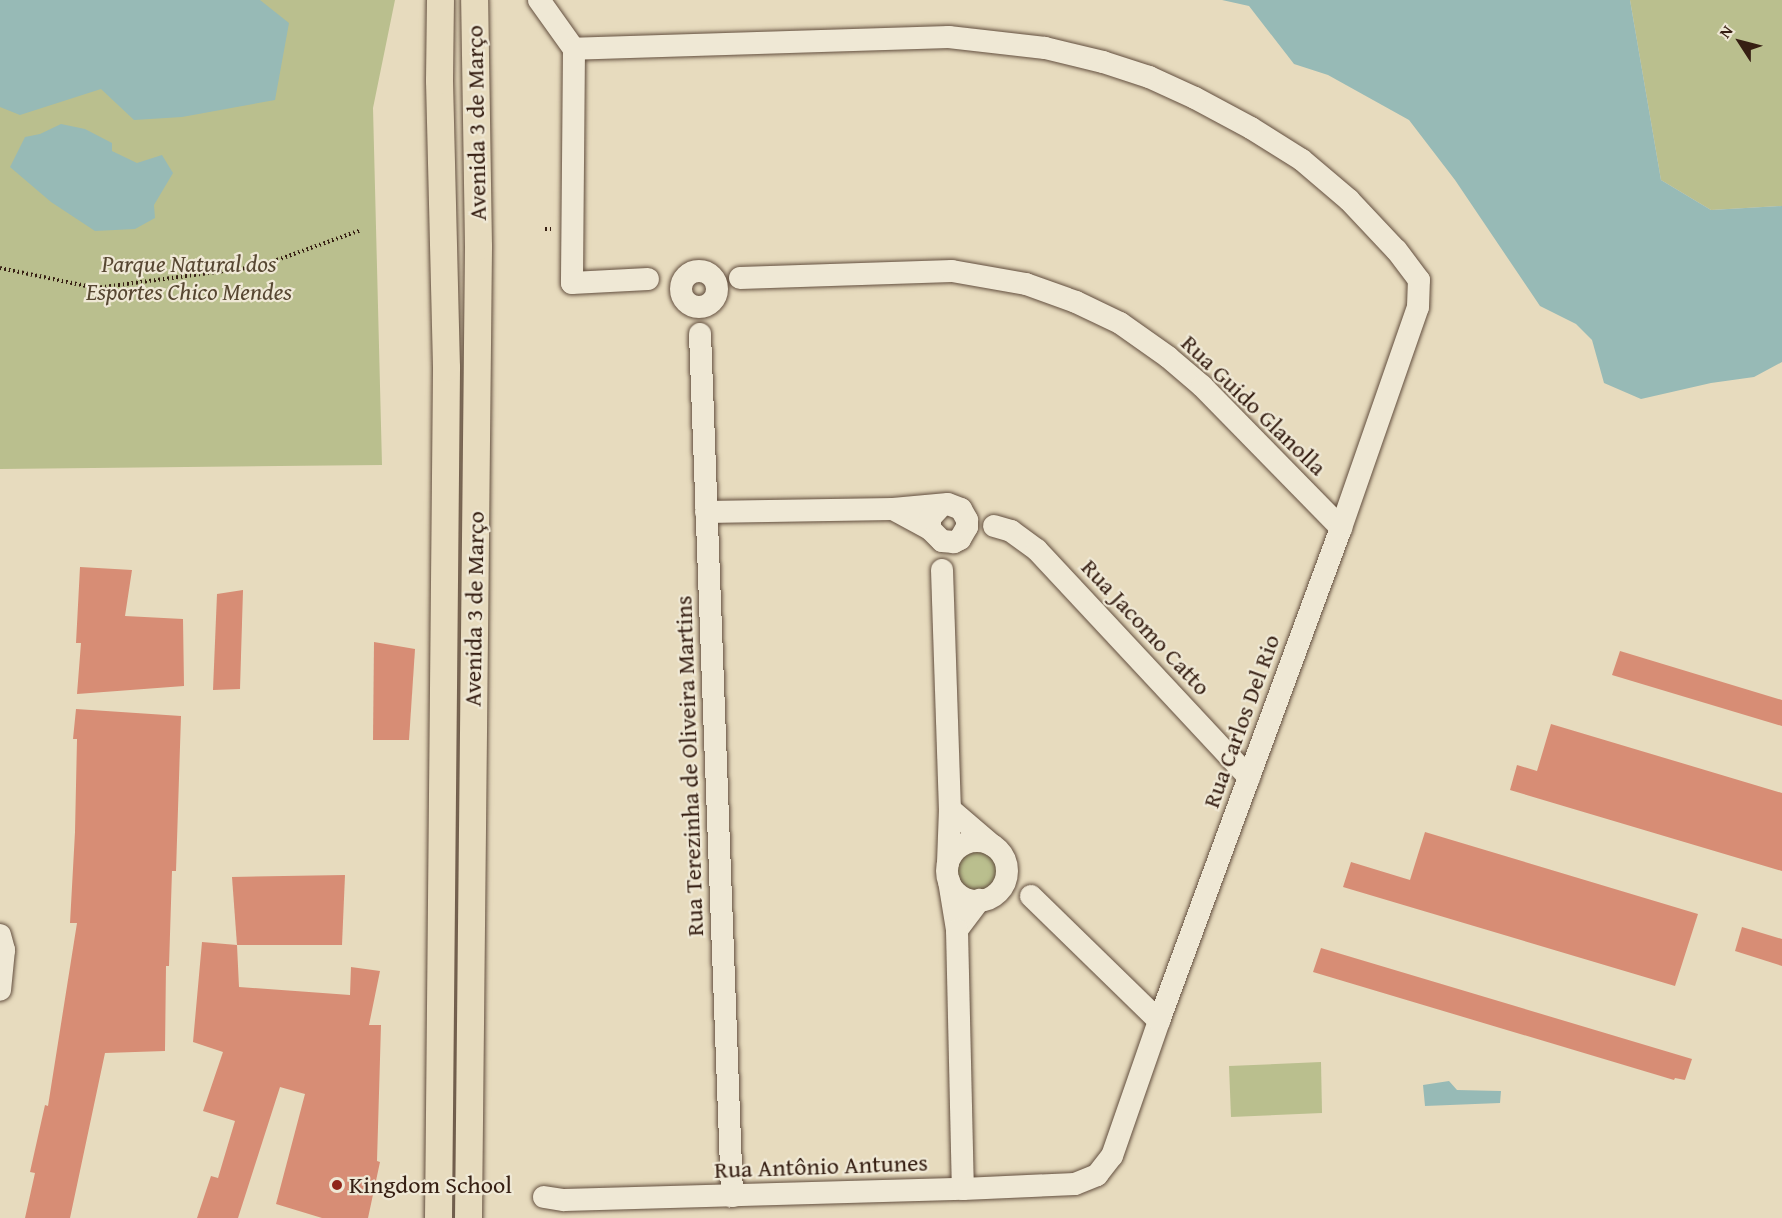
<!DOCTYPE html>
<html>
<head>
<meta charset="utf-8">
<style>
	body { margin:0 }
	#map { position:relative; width:1782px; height:1218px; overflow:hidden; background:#e7dbbe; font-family:"Gentium Book Plus",serif }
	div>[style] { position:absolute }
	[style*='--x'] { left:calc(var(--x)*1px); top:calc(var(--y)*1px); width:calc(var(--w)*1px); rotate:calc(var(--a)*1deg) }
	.green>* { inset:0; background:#babf8e }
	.round { border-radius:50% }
	.water>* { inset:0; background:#97bab6 }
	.building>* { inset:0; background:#d78d75 }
	.path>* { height:4px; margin-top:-2px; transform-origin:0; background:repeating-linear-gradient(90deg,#361f13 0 1.5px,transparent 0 4.5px) }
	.roads { filter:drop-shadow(0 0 2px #624e3e) drop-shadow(0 0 2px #624e3e) }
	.minor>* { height:22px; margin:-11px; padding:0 11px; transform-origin:11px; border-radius:11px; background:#efe8d5 }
	.minor>.ring { margin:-11px; padding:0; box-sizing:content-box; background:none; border:22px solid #efe8d5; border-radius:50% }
	.major>* { height:27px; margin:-13.5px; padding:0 13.5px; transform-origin:13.5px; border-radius:13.5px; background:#e7dbbe }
	.dots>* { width:16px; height:16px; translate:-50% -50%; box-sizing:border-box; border:3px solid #efe8d5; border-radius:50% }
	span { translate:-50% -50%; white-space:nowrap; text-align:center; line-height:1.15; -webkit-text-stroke:4.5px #efe8d5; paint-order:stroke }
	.street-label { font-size:24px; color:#361f13 }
	.park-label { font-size:24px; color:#574732; font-style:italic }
	.poi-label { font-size:24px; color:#361f13 }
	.left { translate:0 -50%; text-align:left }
	.north { position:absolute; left:1710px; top:12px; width:60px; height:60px; -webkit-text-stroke:4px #efe8d5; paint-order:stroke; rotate:306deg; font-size:16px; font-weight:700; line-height:24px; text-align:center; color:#361f13 }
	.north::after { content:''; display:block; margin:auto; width:21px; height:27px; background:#361f13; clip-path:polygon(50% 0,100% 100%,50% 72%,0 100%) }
</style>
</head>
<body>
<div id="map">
	<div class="green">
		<div style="clip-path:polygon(0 0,395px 0,373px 108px,382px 465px,0 469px)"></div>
		<div style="clip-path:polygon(1630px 0,1782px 0,1782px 206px,1711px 210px,1661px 180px)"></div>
		<div class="round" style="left:953px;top:847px;width:48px;height:48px"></div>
		<div style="clip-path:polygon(1321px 1062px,1322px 1113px,1231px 1117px,1229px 1066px)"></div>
	</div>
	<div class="water">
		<div style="clip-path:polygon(0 0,260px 0,289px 23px,275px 100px,182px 117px,134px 120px,101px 89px,20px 115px,0 107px)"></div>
		<div style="clip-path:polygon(1222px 0,1630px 0,1661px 180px,1711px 210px,1782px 206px,1782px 362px,1754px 377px,1711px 383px,1641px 399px,1604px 383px,1592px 340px,1576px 324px,1540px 306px,1455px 180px,1409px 120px,1328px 75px,1294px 64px,1249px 6px)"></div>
		<div style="clip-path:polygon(61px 124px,85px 129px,112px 143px,112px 151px,137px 163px,162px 155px,173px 173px,154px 205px,155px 218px,135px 229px,95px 231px,51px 202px,10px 167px,25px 137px,40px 134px)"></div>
		<div style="clip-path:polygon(1449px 1081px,1457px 1090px,1501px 1091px,1500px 1103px,1425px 1106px,1423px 1085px)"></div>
	</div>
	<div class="building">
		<div style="clip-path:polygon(80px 567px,132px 570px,125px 616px,183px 619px,184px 686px,77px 694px,81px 643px,76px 643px)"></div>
		<div style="clip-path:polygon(243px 590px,240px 689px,213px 690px,217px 594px)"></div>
		<div style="clip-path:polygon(374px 642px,415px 649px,409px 740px,373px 740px)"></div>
		<div style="clip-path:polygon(1620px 651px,1782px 700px,1782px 726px,1612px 675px)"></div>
		<div style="clip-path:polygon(76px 709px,181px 716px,176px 871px,172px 871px,169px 966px,166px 966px,165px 1051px,105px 1053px,70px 1218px,25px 1218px,35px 1173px,30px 1172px,45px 1105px,48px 1106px,77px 923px,70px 923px,75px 832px,77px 739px,73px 739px)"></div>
		<div style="clip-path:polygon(1551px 724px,1782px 793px,1782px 871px,1510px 790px,1517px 765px,1537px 771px)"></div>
		<div style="clip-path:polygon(1425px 832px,1698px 914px,1675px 986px,1343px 887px,1351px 862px,1410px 880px)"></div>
		<div style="clip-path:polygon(345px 875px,342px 945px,237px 945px,232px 877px)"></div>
		<div style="clip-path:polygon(1742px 927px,1782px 939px,1782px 966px,1735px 951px)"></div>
		<div style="clip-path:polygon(202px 942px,237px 945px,239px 987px,350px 995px,351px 967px,380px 971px,369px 1025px,381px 1025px,377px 1161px,380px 1162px,368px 1218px,322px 1218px,276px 1204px,305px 1094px,280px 1087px,238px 1218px,197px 1218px,211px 1176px,218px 1178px,235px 1121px,203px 1111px,223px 1052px,193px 1042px)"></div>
		<div style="clip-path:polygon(1321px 948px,1692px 1059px,1685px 1080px,1675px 1078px,1674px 1080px,1313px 972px)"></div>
	</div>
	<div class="path">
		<div style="--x:545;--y:229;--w:9;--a:0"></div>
		<div style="--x:0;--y:268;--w:98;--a:11.8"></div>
		<div style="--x:96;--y:288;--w:165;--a:-7.6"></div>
		<div style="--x:260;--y:266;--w:107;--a:-19.6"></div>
	</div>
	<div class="roads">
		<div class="minor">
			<div style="--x:539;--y:0;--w:60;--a:54.5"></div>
			<div style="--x:574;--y:49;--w:234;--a:90.5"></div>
			<div style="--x:572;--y:283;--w:76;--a:-3"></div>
			<div class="ring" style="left:681px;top:271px;width:14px;height:14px"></div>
			<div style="--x:740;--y:278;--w:212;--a:-1.9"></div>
			<div style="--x:952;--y:271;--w:75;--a:10"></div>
			<div style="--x:1026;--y:284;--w:53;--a:19.8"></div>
			<div style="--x:1076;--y:302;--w:49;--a:25.5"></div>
			<div style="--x:1120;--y:323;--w:59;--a:35.3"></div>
			<div style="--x:1168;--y:357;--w:45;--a:40.5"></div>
			<div style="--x:1202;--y:386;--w:199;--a:45.6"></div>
			<div style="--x:700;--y:334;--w:863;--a:87.87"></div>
			<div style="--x:706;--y:512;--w:187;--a:-0.9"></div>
			<div style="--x:994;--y:526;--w:18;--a:16"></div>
			<div style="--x:1011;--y:531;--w:32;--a:36"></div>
			<div style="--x:1037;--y:550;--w:311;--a:47"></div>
			<div style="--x:930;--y:529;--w:42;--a:-151.6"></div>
			<div style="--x:893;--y:509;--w:55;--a:-5.2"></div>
			<div style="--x:948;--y:504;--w:14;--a:21"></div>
			<div style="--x:961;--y:509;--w:13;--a:61"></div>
			<div style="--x:967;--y:520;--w:7;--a:90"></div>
			<div style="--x:967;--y:527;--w:14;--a:120"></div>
			<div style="--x:960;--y:539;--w:7;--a:153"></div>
			<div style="--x:954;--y:542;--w:12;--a:-175"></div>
			<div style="--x:942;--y:541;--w:17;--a:-135"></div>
			<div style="--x:930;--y:529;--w:11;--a:-90"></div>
			<div style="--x:930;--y:518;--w:16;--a:-47"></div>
			<div style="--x:942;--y:570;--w:239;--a:88.1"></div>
			<div class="ring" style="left:947px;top:841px;width:38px;height:38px"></div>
			<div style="--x:948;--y:863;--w:54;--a:-87.9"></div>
			<div style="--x:950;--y:809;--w:55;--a:40.6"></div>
			<div style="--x:949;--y:881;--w:50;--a:80.7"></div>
			<div style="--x:957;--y:930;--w:38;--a:-53"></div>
			<div style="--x:1031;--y:896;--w:179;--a:44.3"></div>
			<div style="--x:957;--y:930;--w:259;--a:88.7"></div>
			<div style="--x:0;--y:935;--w:16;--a:75"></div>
			<div style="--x:4;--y:950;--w:40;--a:95.7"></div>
			<div style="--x:544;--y:1197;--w:20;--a:9"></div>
			<div style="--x:564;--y:1200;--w:399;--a:-1.6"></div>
			<div style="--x:963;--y:1189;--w:112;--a:-2.6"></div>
			<div style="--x:1075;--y:1184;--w:24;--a:-22"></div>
			<div style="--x:1097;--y:1175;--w:24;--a:-52"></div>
			<div style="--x:1112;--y:1156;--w:143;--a:-70.8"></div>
			<div style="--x:1159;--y:1021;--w:526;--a:-69.74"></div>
			<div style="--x:1341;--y:528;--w:234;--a:-70.8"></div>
			<div style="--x:1418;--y:307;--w:27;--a:-88"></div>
			<div style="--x:1419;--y:280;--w:38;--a:-127"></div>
			<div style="--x:1396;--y:250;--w:69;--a:-133.2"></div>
			<div style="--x:1349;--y:200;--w:62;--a:-139.6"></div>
			<div style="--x:1302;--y:160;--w:60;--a:-147.9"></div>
			<div style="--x:1251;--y:128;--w:64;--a:-151.8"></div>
			<div style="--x:1195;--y:98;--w:51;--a:-155.5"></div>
			<div style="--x:1149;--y:77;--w:48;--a:-161.9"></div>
			<div style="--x:1103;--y:62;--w:60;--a:-166.4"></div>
			<div style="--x:1045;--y:48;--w:97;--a:-173.5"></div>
			<div style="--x:949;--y:37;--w:375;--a:178.2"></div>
		</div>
		<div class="major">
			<div style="--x:438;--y:1218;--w:851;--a:-89.46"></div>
			<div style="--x:446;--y:367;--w:287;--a:-91.4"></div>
			<div style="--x:439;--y:80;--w:80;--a:-89.3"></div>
			<div style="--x:468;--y:1218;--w:972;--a:-89.41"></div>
			<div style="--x:478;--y:246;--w:246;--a:-90.9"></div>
		</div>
	</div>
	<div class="dots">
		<div style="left:337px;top:1185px;background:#8f2418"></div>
	</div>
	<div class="street-label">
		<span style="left:476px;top:123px;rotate:-91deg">Avenida 3 de Março</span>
		<span style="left:1254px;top:405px;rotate:44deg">Rua Guido Glanolla</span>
		<span style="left:474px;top:609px;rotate:-89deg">Avenida 3 de Março</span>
		<span style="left:1146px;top:627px;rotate:47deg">Rua Jacomo Catto</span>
		<span style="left:1241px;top:721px;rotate:-70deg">Rua Carlos Del Rio</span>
		<span style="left:689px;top:766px;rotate:-92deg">Rua Terezinha de Oliveira Martins</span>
		<span style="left:821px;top:1166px;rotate:-2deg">Rua Antônio Antunes</span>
	</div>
	<div class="park-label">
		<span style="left:189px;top:278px">Parque Natural dos<br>Esportes Chico Mendes</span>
	</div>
	<div class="poi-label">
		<span class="left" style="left:349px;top:1185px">Kingdom School</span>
	</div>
	<div class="north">N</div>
</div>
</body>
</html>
